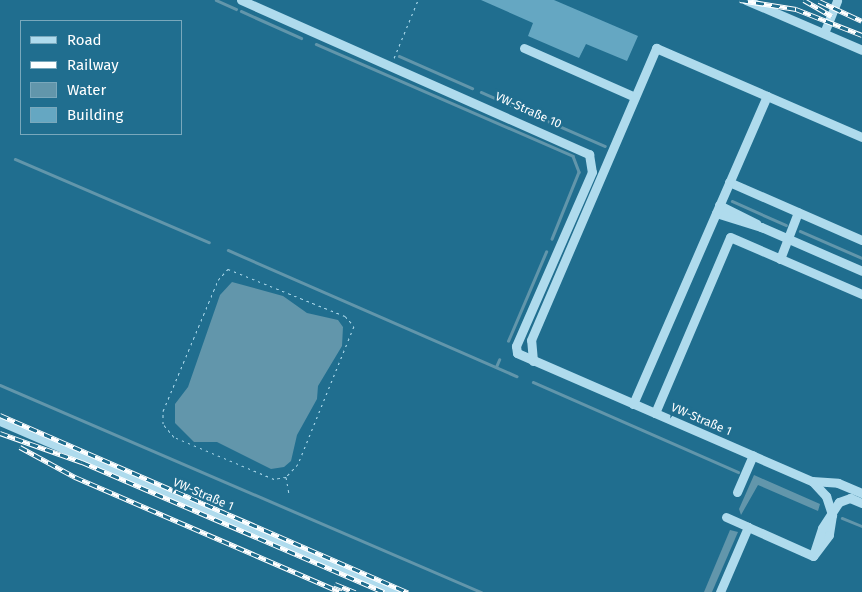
<!DOCTYPE html>
<html>
<head>
<meta charset="utf-8">
<style>
	body { margin:0 }
	#map { position:relative; width:862px; height:592px; overflow:hidden; background:#206e8f; font-family:"Fira Sans",sans-serif }
	div>[style] { position:absolute }
	[style*='--x'] { left:calc(var(--x)*1px); top:calc(var(--y)*1px); width:calc(var(--w)*1px); rotate:calc(var(--a)*1deg) }
	.water>* { inset:0; background:#6296ab }
	.stream>* { height:2.5px; margin:-1.25px; padding:0 1.25px; transform-origin:1.25px; border-radius:1.25px; background:#6296ab }
	.building>* { inset:0; background:#65a7c2 }
	.path>* { height:1px; margin-top:-0.5px; transform-origin:0; background:repeating-linear-gradient(90deg,#afdbed 0 2.5px,transparent 0 6.5px) }
	.minor>* { height:9px; margin:-4.5px; padding:0 4.5px; transform-origin:4.5px; border-radius:4.5px; background:#afdbed }
	.rail>* { height:4.5px; margin-top:-2.25px; transform-origin:0; background:repeating-linear-gradient(90deg,#206e8f 0 8px,#fff 0 16px); box-sizing:border-box; border-block:1px solid #fff }
	span { translate:-50% -50%; white-space:nowrap; text-align:center; line-height:1.15; -webkit-text-stroke:5px #206e8f; paint-order:stroke }
	.street-label { font-size:12px; color:#fff }
	.legend { position:absolute; left:20px; top:20px; width:162px; height:115px; box-sizing:border-box; background:#206e8f; border:1px solid #79a8bc; margin:0; padding:6px 9px; list-style:none; font-size:15px; color:#fff }
	.legend li { display:flex; align-items:center; gap:10px; height:25px }
	.legend b { width:25px; border:1px solid #79a8bc }
</style>
</head>
<body>
<div id="map">
	<div class="water">
		<div style="clip-path:polygon(232px 282px,283px 296px,307px 313px,338px 320px,343px 327px,342px 346px,318px 386px,317px 399px,297px 435px,291px 461px,284px 467px,271px 469px,217px 442px,194px 442px,175px 423px,175px 404px,188px 387px,220px 295px)"></div>
		<div style="clip-path:polygon(754px 475px,820px 504px,818px 511px,758px 485px,741px 515px,739px 509px)"></div>
		<div style="clip-path:polygon(730px 530px,738px 532px,712px 592px,704px 592px)"></div>
	</div>
	<div class="stream">
		<div style="--x:216;--y:0;--w:22;--a:24"></div>
		<div style="--x:241;--y:11;--w:66;--a:24.2"></div>
		<div style="--x:316;--y:44;--w:280;--a:23.5"></div>
		<div style="--x:573;--y:156;--w:17;--a:69"></div>
		<div style="--x:579;--y:172;--w:72;--a:111.9"></div>
		<div style="--x:399;--y:56;--w:80;--a:23.7"></div>
		<div style="--x:481;--y:92;--w:135;--a:23.5"></div>
		<div style="--x:15;--y:159;--w:211;--a:23.2"></div>
		<div style="--x:732;--y:201;--w:59;--a:24"></div>
		<div style="--x:800;--y:231;--w:68;--a:23.5"></div>
		<div style="--x:228;--y:250;--w:315;--a:23.6"></div>
		<div style="--x:508;--y:341;--w:97;--a:-66.9"></div>
		<div style="--x:496;--y:367;--w:8;--a:-67"></div>
		<div style="--x:533;--y:382;--w:224;--a:23.7"></div>
		<div style="--x:0;--y:385;--w:524;--a:23.28"></div>
		<div style="--x:842;--y:518;--w:22;--a:22"></div>
	</div>
	<div class="building">
		<div style="clip-path:polygon(481px 0,554px 0,638px 36px,627px 61px,586px 44px,579px 58px,528px 36px,533px 23px)"></div>
	</div>
	<div class="path">
		<div style="--x:394;--y:58;--w:63;--a:-67.5"></div>
		<div style="--x:286;--y:477;--w:12;--a:171"></div>
		<div style="--x:274;--y:479;--w:108;--a:-157.2"></div>
		<div style="--x:174;--y:437;--w:17;--a:-130"></div>
		<div style="--x:163;--y:424;--w:13;--a:-90"></div>
		<div style="--x:163;--y:411;--w:142;--a:-67.2"></div>
		<div style="--x:218;--y:280;--w:15;--a:-48"></div>
		<div style="--x:228;--y:269;--w:126;--a:21.9"></div>
		<div style="--x:345;--y:316;--w:13;--a:48"></div>
		<div style="--x:354;--y:326;--w:149;--a:112.1"></div>
		<div style="--x:298;--y:464;--w:18;--a:133"></div>
		<div style="--x:286;--y:477;--w:17;--a:80"></div>
	</div>
	<div class="minor">
		<div style="--x:241;--y:0;--w:381;--a:23.9"></div>
		<div style="--x:589;--y:154;--w:18;--a:81"></div>
		<div style="--x:592;--y:172;--w:190;--a:113.6"></div>
		<div style="--x:516;--y:346;--w:7;--a:82"></div>
		<div style="--x:517;--y:353;--w:322;--a:23.5"></div>
		<div style="--x:812;--y:481;--w:26;--a:4"></div>
		<div style="--x:838;--y:483;--w:26;--a:23"></div>
		<div style="--x:746;--y:0;--w:126;--a:23.3"></div>
		<div style="--x:824;--y:33;--w:35;--a:-68"></div>
		<div style="--x:524;--y:48;--w:121;--a:23.8"></div>
		<div style="--x:729;--y:182;--w:145;--a:23.6"></div>
		<div style="--x:719;--y:205;--w:42;--a:26.6"></div>
		<div style="--x:716;--y:213;--w:47;--a:17.3"></div>
		<div style="--x:761;--y:227;--w:110;--a:23.5"></div>
		<div style="--x:780;--y:259;--w:50;--a:-69"></div>
		<div style="--x:533;--y:361;--w:21;--a:-95"></div>
		<div style="--x:531;--y:340;--w:318;--a:-66.8"></div>
		<div style="--x:656;--y:48;--w:224;--a:23.4"></div>
		<div style="--x:633;--y:404;--w:336;--a:-66.5"></div>
		<div style="--x:655;--y:413;--w:191;--a:-66.9"></div>
		<div style="--x:730;--y:237;--w:144;--a:23.4"></div>
		<div style="--x:0;--y:421;--w:430;--a:23.4"></div>
		<div style="--x:812;--y:481;--w:21;--a:47"></div>
		<div style="--x:826;--y:496;--w:20;--a:72"></div>
		<div style="--x:832;--y:515;--w:20;--a:99"></div>
		<div style="--x:829;--y:535;--w:26;--a:127"></div>
		<div style="--x:737;--y:492;--w:40;--a:-66.6"></div>
		<div style="--x:726;--y:517;--w:24;--a:24"></div>
		<div style="--x:813;--y:556;--w:29;--a:-72"></div>
		<div style="--x:822;--y:528;--w:31;--a:-57"></div>
		<div style="--x:839;--y:502;--w:12;--a:-20"></div>
		<div style="--x:850;--y:498;--w:13;--a:23"></div>
		<div style="--x:720;--y:592;--w:71;--a:-66.7"></div>
		<div style="--x:748;--y:527;--w:71;--a:24"></div>
	</div>
	<div class="rail">
		<div style="--x:740;--y:0;--w:57;--a:9.1"></div>
		<div style="--x:796;--y:9;--w:71;--a:21.5"></div>
		<div style="--x:804;--y:0;--w:32;--a:30"></div>
		<div style="--x:819;--y:1;--w:47;--a:24.9"></div>
		<div style="--x:0;--y:415;--w:445;--a:23.5"></div>
		<div style="--x:0;--y:433;--w:87;--a:19.5"></div>
		<div style="--x:82;--y:462;--w:329;--a:23.3"></div>
		<div style="--x:20;--y:447;--w:63;--a:28.6"></div>
		<div style="--x:75;--y:477;--w:290;--a:23.4"></div>
		<div style="--x:335;--y:584;--w:22;--a:22"></div>
	</div>
	<div class="street-label">
		<span style="left:528px;top:111px;rotate:24deg">VW-Straße 10</span>
		<span style="left:701px;top:420px;rotate:23deg">VW-Straße 1</span>
		<span style="left:203px;top:495px;rotate:23deg">VW-Straße 1</span>
	</div>
	<ul class="legend">
	<li><b style="height:6px;background:#afdbed"></b>Road</li>
	<li><b style="height:6px;background:#fff"></b>Railway</li>
	<li><b style="height:14px;background:#6296ab"></b>Water</li>
	<li><b style="height:14px;background:#65a7c2"></b>Building</li>
	</ul>
</div>
</body>
</html>
